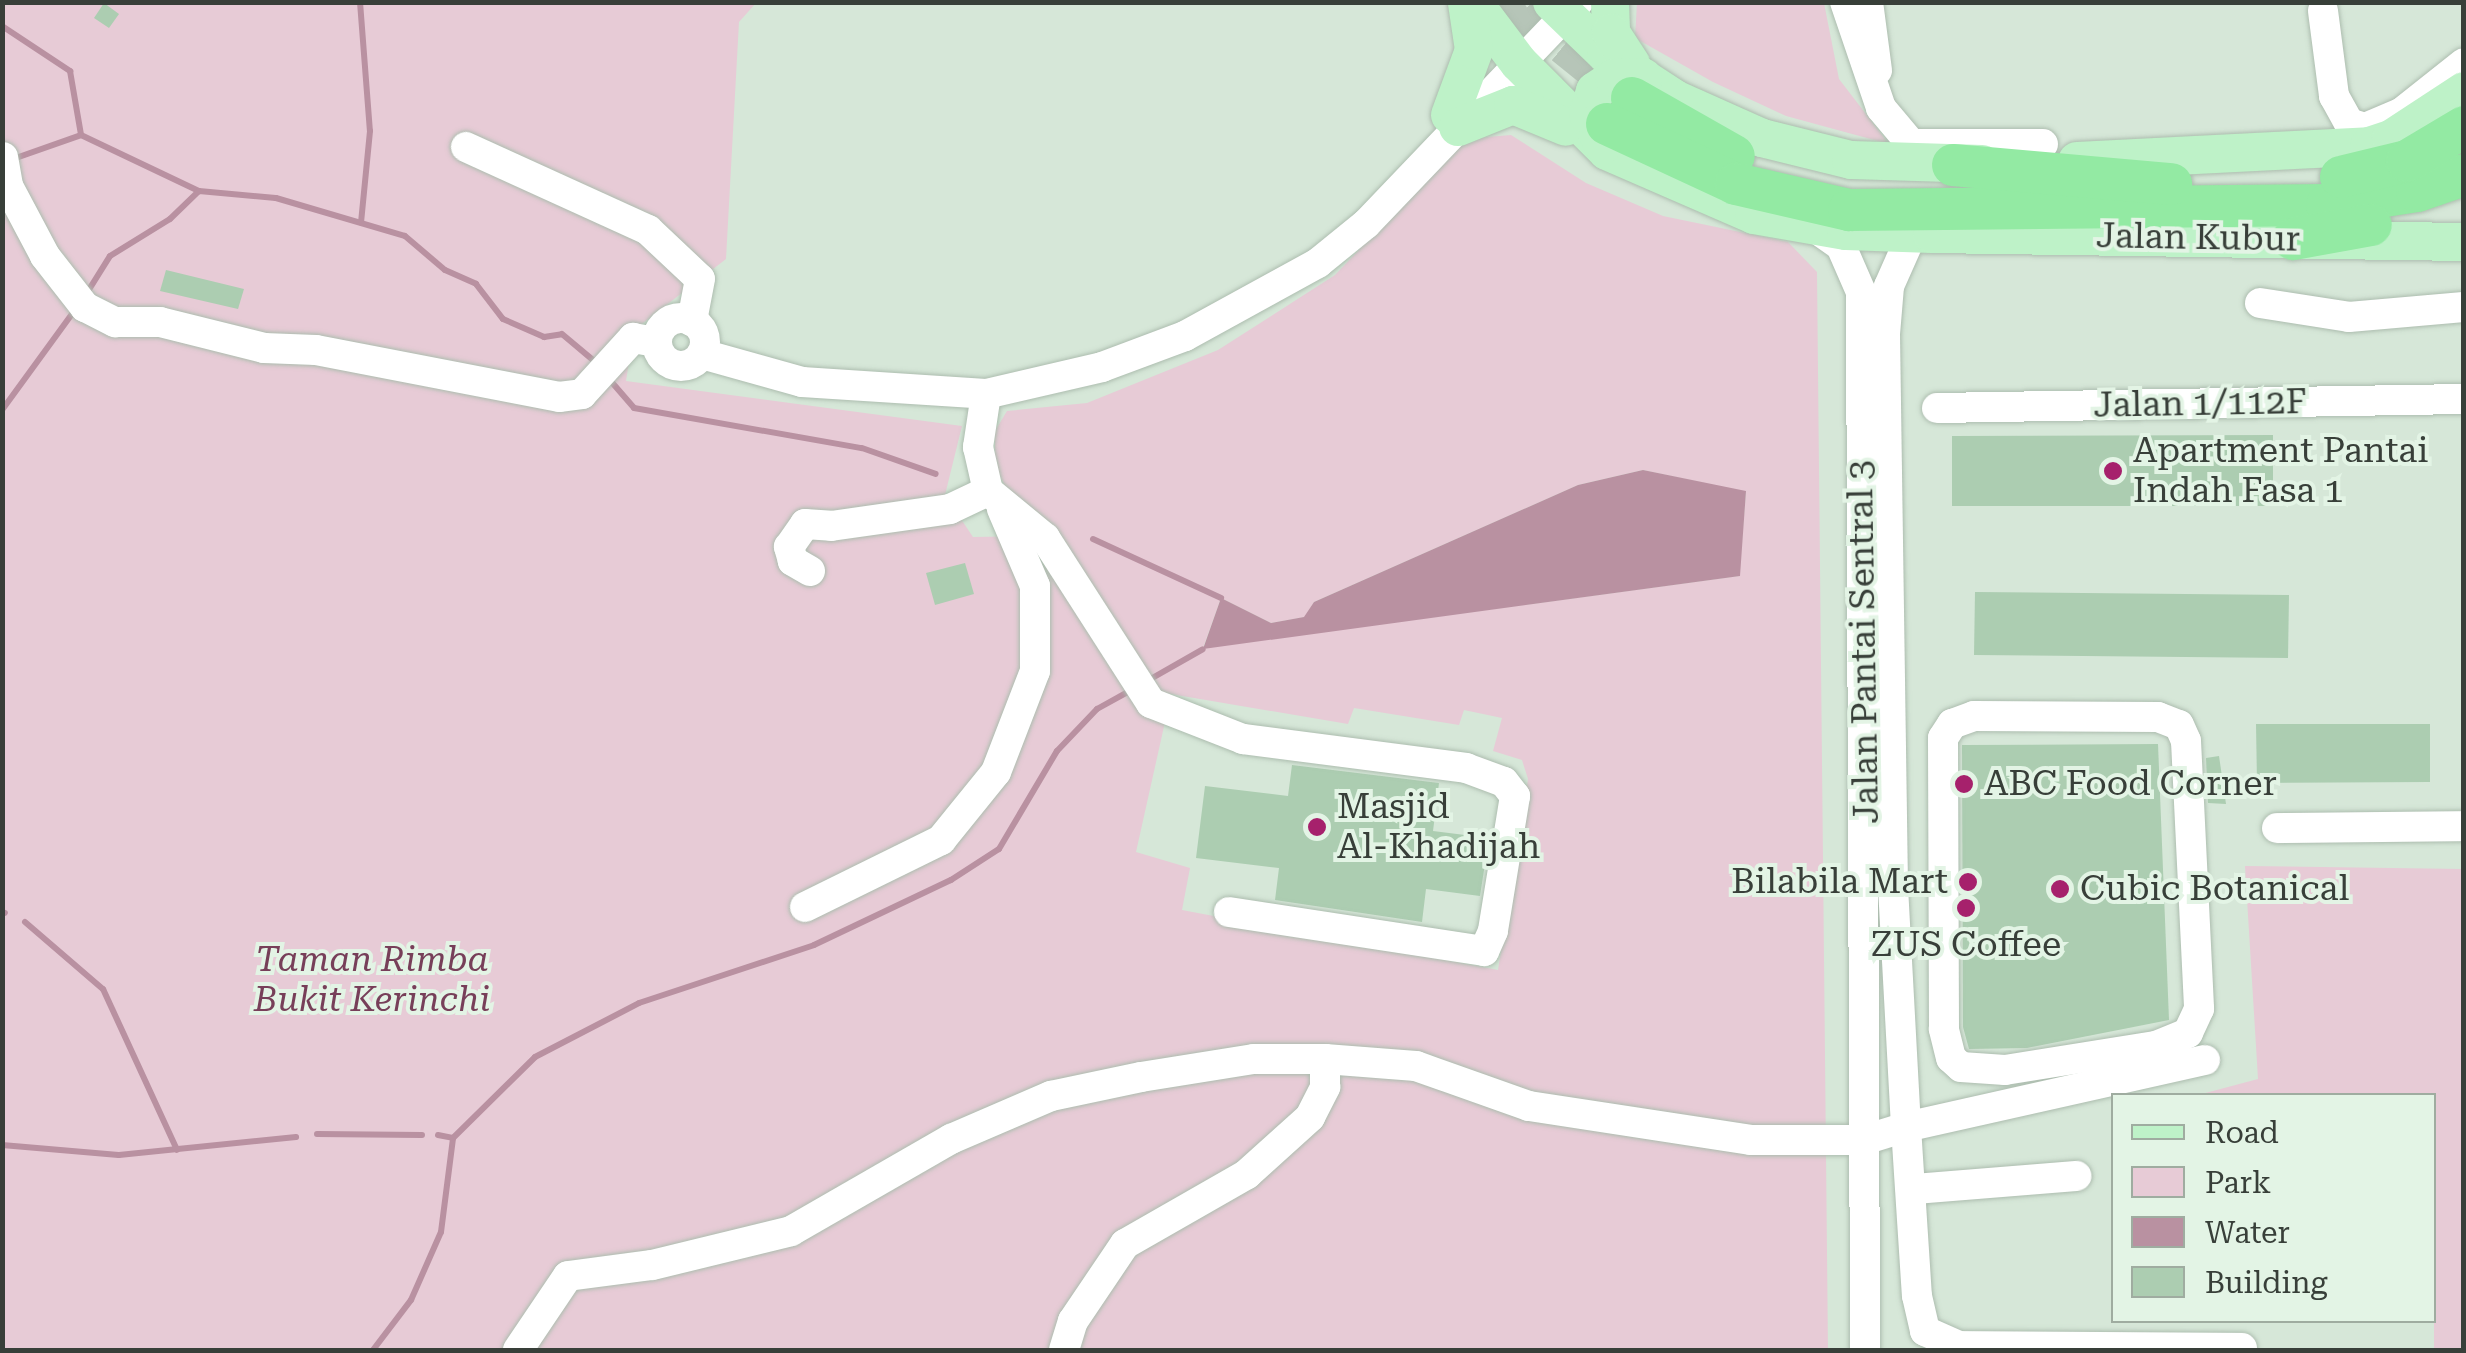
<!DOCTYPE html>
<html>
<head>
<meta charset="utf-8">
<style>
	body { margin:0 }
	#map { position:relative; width:2466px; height:1353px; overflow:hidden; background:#d6e7d8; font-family:"Roboto Serif",serif }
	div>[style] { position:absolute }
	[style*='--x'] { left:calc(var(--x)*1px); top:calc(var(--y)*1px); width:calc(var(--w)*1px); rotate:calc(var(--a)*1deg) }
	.green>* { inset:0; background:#e7cbd6 }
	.water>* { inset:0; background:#b991a1 }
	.stream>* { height:6px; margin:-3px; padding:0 3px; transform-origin:3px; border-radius:3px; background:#b991a1 }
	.building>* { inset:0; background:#accdb1 }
	.highway-tunnel>* { height:42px; margin-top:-21px; transform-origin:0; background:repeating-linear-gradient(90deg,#b6c5b8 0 42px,transparent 0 63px) }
	.roads { filter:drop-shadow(0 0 2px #adbdaf) drop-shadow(0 0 2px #adbdaf) }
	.minor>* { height:30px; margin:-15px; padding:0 15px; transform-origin:15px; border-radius:15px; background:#fff }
	.minor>.ring { margin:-15px; padding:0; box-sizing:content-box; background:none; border:30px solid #fff; border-radius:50% }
	.major>* { height:38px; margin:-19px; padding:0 19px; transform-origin:19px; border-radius:19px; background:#bef2c8 }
	.highway>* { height:42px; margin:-21px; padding:0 21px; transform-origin:21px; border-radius:21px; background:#93eaa3 }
	.dots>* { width:28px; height:28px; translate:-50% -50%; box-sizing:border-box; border:5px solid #e3f4e5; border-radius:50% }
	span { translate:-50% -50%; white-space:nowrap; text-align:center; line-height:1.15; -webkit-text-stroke:8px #e3f4e5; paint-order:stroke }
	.street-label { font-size:35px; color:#383f39 }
	.poi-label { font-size:35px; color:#383f39 }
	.left { translate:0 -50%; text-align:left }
	.right { translate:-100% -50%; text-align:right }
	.park-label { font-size:35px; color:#773f59; font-style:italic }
	.frame { position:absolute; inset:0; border:5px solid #383f39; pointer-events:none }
	.legend { position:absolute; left:2111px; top:1093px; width:325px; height:230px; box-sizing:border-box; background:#e3f4e5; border:2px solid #9faca0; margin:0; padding:12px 18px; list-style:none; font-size:30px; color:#383f39 }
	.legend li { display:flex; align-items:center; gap:20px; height:50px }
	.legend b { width:50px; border:2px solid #9faca0 }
</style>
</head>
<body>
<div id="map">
	<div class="green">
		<div style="clip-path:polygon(evenodd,3px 3px,756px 3px,739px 22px,726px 259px,634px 330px,626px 381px,962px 426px,945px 495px,973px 537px,1029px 536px,1165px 722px,1136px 852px,1190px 868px,1182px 910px,1498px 970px,1528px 779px,1522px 760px,1493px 751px,1502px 718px,1464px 710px,1459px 725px,1354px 708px,1348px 724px,1153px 691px,1007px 491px,995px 464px,995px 431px,1007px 411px,1087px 403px,1218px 350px,1335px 275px,1464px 139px,1511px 135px,1586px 183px,1663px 216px,1788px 242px,1817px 272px,1828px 1350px,3px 1350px,3px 3px,1643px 470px,1746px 492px,1739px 576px,1203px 648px,1221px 598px,1271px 623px,1305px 617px,1314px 602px,1578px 485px,1643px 470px)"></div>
		<div style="clip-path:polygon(1637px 3px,1824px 3px,1839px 79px,1889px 144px,1786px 116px,1713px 82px,1635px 38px)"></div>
		<div style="clip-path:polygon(2245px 866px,2463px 869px,2463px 1350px,2434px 1350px,2434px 1096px,2198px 1095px,2258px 1079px)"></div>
	</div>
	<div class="water">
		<div style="clip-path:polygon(1643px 470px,1746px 491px,1740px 576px,1203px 649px,1221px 598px,1271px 623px,1304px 617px,1314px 602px,1578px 485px)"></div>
	</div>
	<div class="stream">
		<div style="--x:360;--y:2;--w:129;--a:85.6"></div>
		<div style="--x:370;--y:131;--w:92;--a:95.6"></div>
		<div style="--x:2;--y:26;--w:82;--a:33.5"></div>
		<div style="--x:70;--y:71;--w:65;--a:80.2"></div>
		<div style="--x:81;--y:135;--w:131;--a:25.4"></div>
		<div style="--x:199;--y:191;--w:77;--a:5.2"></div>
		<div style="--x:276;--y:198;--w:134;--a:16.4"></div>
		<div style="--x:405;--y:236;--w:52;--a:40.4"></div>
		<div style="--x:445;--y:270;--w:34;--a:24"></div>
		<div style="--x:476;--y:284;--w:44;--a:52.4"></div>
		<div style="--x:503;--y:319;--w:45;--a:23.7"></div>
		<div style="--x:544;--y:337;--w:18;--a:-9"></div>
		<div style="--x:562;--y:334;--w:48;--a:40"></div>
		<div style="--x:13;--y:159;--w:72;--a:-19.4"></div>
		<div style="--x:85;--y:296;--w:47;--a:-58"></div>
		<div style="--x:110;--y:256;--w:70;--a:-31.7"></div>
		<div style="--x:170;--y:219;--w:40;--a:-44"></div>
		<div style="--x:609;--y:379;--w:38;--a:49"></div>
		<div style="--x:634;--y:408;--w:231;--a:10"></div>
		<div style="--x:862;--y:448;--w:78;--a:19.4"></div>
		<div style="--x:2;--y:410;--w:124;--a:-53.9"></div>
		<div style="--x:1093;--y:539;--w:141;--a:24.7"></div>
		<div style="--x:1147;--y:681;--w:64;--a:-29.7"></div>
		<div style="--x:2;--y:912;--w:3;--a:18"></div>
		<div style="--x:25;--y:922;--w:103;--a:40.7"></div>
		<div style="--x:103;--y:989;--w:177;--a:65.3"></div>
		<div style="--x:317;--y:1134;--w:105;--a:0.5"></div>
		<div style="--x:438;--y:1135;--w:15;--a:11"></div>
		<div style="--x:2;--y:1145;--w:117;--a:4.9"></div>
		<div style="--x:119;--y:1155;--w:178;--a:-5.8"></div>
		<div style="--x:373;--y:1350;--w:63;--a:-52.8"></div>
		<div style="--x:411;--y:1300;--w:74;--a:-66.2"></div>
		<div style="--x:441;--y:1232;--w:95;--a:-82.7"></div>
		<div style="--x:453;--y:1138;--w:115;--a:-44.6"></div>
		<div style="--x:535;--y:1057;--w:117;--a:-27.4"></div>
		<div style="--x:639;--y:1003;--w:184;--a:-18.3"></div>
		<div style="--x:814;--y:945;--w:152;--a:-25.4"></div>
		<div style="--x:951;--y:880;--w:57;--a:-32.9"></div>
		<div style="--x:999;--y:849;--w:114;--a:-59.4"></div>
		<div style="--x:1057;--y:751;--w:58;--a:-46.4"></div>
		<div style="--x:1097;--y:709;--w:38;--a:-29"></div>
	</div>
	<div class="building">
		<div style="clip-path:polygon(104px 3px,119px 14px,109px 28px,94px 18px)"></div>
		<div style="clip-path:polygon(166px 270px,244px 289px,238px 309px,160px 291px)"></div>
		<div style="clip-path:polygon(2273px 435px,2273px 506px,1952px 506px,1952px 436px)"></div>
		<div style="clip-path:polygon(965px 563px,974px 594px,935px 605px,926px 573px)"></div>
		<div style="clip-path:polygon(1975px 592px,2289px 595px,2288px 658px,1974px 655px)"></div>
		<div style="clip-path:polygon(2256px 724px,2430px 724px,2430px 782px,2257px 783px)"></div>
		<div style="clip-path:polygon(2158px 744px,2169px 1020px,2027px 1048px,1969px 1049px,1963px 1027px,1962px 745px)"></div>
		<div style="clip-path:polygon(2219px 756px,2226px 804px,2208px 803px,2206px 758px)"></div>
		<div style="clip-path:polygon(1292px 765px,1439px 783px,1433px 831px,1489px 838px,1480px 896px,1426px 889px,1422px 922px,1275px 900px,1279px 868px,1196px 858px,1205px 786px,1288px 796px)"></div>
	</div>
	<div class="highway-tunnel">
		<div style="--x:1499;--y:2;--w:69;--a:58.6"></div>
		<div style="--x:1534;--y:2;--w:52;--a:53.6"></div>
		<div style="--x:1565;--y:44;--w:86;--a:38.9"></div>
	</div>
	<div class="roads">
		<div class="minor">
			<div style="--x:1845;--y:2;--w:112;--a:71.2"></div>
			<div style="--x:1881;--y:108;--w:75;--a:49.9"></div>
			<div style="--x:1868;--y:2;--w:69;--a:82.5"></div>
			<div style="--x:2323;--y:11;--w:86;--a:82.6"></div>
			<div style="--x:2334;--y:96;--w:31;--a:61"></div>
			<div style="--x:2349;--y:123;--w:17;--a:17"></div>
			<div style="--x:2365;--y:128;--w:39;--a:-23"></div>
			<div style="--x:2401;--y:113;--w:80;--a:-38.4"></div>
			<div style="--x:1908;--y:144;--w:135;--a:0"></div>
			<div style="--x:466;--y:147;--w:200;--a:24.5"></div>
			<div style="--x:648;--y:230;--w:71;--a:43.3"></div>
			<div style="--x:700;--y:279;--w:43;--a:100.8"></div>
			<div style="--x:3;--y:157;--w:29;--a:80"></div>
			<div style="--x:8;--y:186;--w:79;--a:62.1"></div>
			<div style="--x:45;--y:256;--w:65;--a:51.9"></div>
			<div style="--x:85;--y:307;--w:34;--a:27"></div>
			<div style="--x:115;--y:322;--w:45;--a:0"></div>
			<div style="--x:160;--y:322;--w:107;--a:14"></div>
			<div style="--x:264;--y:348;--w:52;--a:2.2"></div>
			<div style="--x:316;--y:350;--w:248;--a:10.9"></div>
			<div style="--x:559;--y:397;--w:23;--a:-7"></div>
			<div style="--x:582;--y:394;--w:76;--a:-47.7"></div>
			<div style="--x:633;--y:338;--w:23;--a:10"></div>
			<div style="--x:1814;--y:227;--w:33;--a:35"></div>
			<div style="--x:1841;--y:246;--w:50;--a:66.5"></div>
			<div style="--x:1861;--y:292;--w:1058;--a:89.78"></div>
			<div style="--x:2260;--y:303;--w:90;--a:8.9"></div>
			<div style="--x:2349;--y:317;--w:115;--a:-5"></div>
			<div class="ring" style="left:657px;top:318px;width:18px;height:18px"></div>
			<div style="--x:702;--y:354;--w:104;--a:15.6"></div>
			<div style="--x:802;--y:382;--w:184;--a:3.7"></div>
			<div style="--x:986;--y:394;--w:119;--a:-13.1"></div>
			<div style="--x:1102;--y:367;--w:89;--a:-20.5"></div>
			<div style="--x:1185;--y:336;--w:152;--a:-28.8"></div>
			<div style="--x:1318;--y:263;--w:62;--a:-39.1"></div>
			<div style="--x:1366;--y:224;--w:307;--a:-46.3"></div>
			<div style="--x:986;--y:394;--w:54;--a:98.6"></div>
			<div style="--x:978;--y:447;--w:45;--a:77.2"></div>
			<div style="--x:988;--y:491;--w:74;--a:39.5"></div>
			<div style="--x:1045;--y:538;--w:196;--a:57.3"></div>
			<div style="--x:1151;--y:703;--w:99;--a:21.4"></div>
			<div style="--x:1243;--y:739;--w:225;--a:7.4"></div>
			<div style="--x:1466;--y:768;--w:40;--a:20.2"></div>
			<div style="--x:1504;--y:782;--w:18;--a:52"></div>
			<div style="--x:1515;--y:796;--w:137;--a:99.3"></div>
			<div style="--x:1493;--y:931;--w:22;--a:114"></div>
			<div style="--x:1484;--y:951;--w:258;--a:-171.3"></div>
			<div style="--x:1937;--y:408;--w:527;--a:-0.98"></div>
			<div style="--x:810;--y:571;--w:20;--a:-150"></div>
			<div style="--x:793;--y:561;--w:15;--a:-106"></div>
			<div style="--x:789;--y:547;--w:28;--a:-55"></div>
			<div style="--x:805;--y:524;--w:26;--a:4"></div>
			<div style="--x:831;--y:526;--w:120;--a:-8.1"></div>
			<div style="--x:950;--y:509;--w:42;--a:-25.3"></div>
			<div style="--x:1974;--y:716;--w:184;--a:0.3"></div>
			<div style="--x:2158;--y:717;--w:22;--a:21"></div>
			<div style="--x:2179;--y:725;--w:17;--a:66"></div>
			<div style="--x:2186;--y:741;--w:268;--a:87.2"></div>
			<div style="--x:2199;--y:1009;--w:26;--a:115"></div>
			<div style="--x:2188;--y:1033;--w:35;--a:158"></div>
			<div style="--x:2155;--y:1046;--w:152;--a:170.9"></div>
			<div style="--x:2005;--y:1070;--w:44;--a:-176.1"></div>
			<div style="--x:1961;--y:1067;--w:13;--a:-138"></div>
			<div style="--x:1951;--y:1058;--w:30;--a:-104"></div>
			<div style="--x:1944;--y:1029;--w:291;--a:-90.2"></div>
			<div style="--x:1943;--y:738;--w:17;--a:-57"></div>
			<div style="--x:1952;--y:724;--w:23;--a:-20"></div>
			<div style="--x:2277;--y:828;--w:187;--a:-0.6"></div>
			<div style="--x:805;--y:907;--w:152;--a:-26.2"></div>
			<div style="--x:941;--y:840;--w:87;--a:-51"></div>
			<div style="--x:996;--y:772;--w:108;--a:-68.9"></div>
			<div style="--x:1035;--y:671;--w:85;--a:-90"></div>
			<div style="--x:1035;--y:586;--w:84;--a:-113.2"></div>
			<div style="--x:2205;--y:1060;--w:306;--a:167.4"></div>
			<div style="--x:1906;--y:1127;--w:169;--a:86.3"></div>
			<div style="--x:1917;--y:1296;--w:36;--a:77"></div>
			<div style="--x:1925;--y:1331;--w:37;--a:24"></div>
			<div style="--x:1959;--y:1346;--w:283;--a:0.4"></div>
			<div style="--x:1914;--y:1189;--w:163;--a:-4.6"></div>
			<div style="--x:518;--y:1350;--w:89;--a:-56"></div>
			<div style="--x:568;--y:1276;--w:85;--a:-7.5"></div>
			<div style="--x:652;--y:1265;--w:143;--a:-13.7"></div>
			<div style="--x:791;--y:1231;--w:185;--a:-29.9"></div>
			<div style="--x:951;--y:1139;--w:109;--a:-23.3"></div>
			<div style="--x:1051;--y:1096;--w:92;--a:-11.9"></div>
			<div style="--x:1141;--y:1077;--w:114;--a:-9.1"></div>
			<div style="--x:1254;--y:1059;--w:71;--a:0"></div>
			<div style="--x:1325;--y:1059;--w:91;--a:4.4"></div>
			<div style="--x:1416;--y:1066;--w:120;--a:19.5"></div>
			<div style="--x:1529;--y:1106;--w:224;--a:8.7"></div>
			<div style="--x:1750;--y:1140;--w:114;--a:0"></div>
			<div style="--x:1864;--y:1140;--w:44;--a:-17.2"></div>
			<div style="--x:1906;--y:1127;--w:241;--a:-93.1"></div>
			<div style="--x:1893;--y:886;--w:552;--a:-90.83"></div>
			<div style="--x:1885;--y:334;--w:48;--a:-85.2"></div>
			<div style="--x:1889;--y:286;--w:57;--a:-66.1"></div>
			<div style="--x:1064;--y:1350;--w:30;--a:-73"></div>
			<div style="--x:1073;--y:1321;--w:93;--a:-56"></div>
			<div style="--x:1125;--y:1244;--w:141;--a:-29.8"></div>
			<div style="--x:1247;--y:1174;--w:85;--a:-42.1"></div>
			<div style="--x:1310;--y:1117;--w:34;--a:-63"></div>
			<div style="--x:1325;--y:1087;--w:28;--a:-90"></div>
		</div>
		<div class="major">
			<div style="--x:1473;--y:2;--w:76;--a:53"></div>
			<div style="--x:1519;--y:63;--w:124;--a:45"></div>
			<div style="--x:1607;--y:151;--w:160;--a:23.5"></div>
			<div style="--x:1754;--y:215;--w:93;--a:9.9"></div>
			<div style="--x:1846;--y:231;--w:86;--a:2"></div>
			<div style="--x:1932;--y:234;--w:532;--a:0.86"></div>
			<div style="--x:1552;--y:2;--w:75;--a:43.9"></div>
			<div style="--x:1606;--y:54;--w:82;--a:33.1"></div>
			<div style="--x:1675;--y:99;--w:95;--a:24.1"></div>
			<div style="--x:1762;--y:138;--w:92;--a:13.9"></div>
			<div style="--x:1851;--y:160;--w:131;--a:1.7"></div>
			<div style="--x:1610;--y:2;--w:31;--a:88"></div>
			<div style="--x:1611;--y:33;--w:37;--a:57"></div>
			<div style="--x:1450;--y:115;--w:69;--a:-69.7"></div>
			<div style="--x:1474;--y:50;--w:48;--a:-98.5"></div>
			<div style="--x:1458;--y:127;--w:59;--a:-21.8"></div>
			<div style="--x:1513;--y:105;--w:57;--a:22.5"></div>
			<div style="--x:1603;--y:145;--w:34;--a:-116"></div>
			<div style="--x:1588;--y:114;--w:24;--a:-73"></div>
			<div style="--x:1595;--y:91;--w:23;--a:-34"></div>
			<div style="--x:1614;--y:78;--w:29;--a:-2"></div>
			<div style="--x:2077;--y:161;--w:292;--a:-2.9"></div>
			<div style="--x:2369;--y:146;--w:23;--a:-18"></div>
			<div style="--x:2391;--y:139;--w:87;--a:-33.3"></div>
		</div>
		<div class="highway">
			<div style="--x:1632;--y:98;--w:117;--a:29.6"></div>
			<div style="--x:1607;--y:124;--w:142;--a:24.9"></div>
			<div style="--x:1736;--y:184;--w:116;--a:13"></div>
			<div style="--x:1849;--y:210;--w:478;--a:-0.6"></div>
			<div style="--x:2327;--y:205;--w:91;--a:-8.8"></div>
			<div style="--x:2417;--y:191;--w:50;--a:-18.8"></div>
			<div style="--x:1953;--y:165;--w:219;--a:5"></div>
			<div style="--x:2341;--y:177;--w:68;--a:-13.6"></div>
			<div style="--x:2407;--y:161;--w:66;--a:-30.8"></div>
			<div style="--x:2293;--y:239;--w:79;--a:-10.2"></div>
		</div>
	</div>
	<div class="dots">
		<div style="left:2113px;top:471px;background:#a6216c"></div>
		<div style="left:1964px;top:784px;background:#a6216c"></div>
		<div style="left:1317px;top:827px;background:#a6216c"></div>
		<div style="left:1968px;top:882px;background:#a6216c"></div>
		<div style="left:2060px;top:889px;background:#a6216c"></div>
		<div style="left:1966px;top:908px;background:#a6216c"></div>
	</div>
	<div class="street-label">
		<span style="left:2198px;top:238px;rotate:1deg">Jalan Kubur</span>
		<span style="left:2200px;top:404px;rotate:-1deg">Jalan 1/112F</span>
		<span style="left:1864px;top:642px;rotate:-91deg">Jalan Pantai Sentral 3</span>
	</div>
	<div class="poi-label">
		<span class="left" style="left:2133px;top:471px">Apartment Pantai<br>Indah Fasa 1</span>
		<span class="left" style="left:1984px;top:784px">ABC Food Corner</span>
		<span class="left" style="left:1337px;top:827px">Masjid<br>Al-Khadijah</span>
		<span class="right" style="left:1948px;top:882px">Bilabila Mart</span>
		<span class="left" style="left:2080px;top:889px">Cubic Botanical</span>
		<span style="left:1966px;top:945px">ZUS Coffee</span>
	</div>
	<div class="park-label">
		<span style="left:372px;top:980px">Taman Rimba<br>Bukit Kerinchi</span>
	</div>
	<div class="frame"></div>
	<ul class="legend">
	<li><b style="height:12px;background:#bef2c8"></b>Road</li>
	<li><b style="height:28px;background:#e7cbd6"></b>Park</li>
	<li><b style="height:28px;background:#b991a1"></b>Water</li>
	<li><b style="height:28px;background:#accdb1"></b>Building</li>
	</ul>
</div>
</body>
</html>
